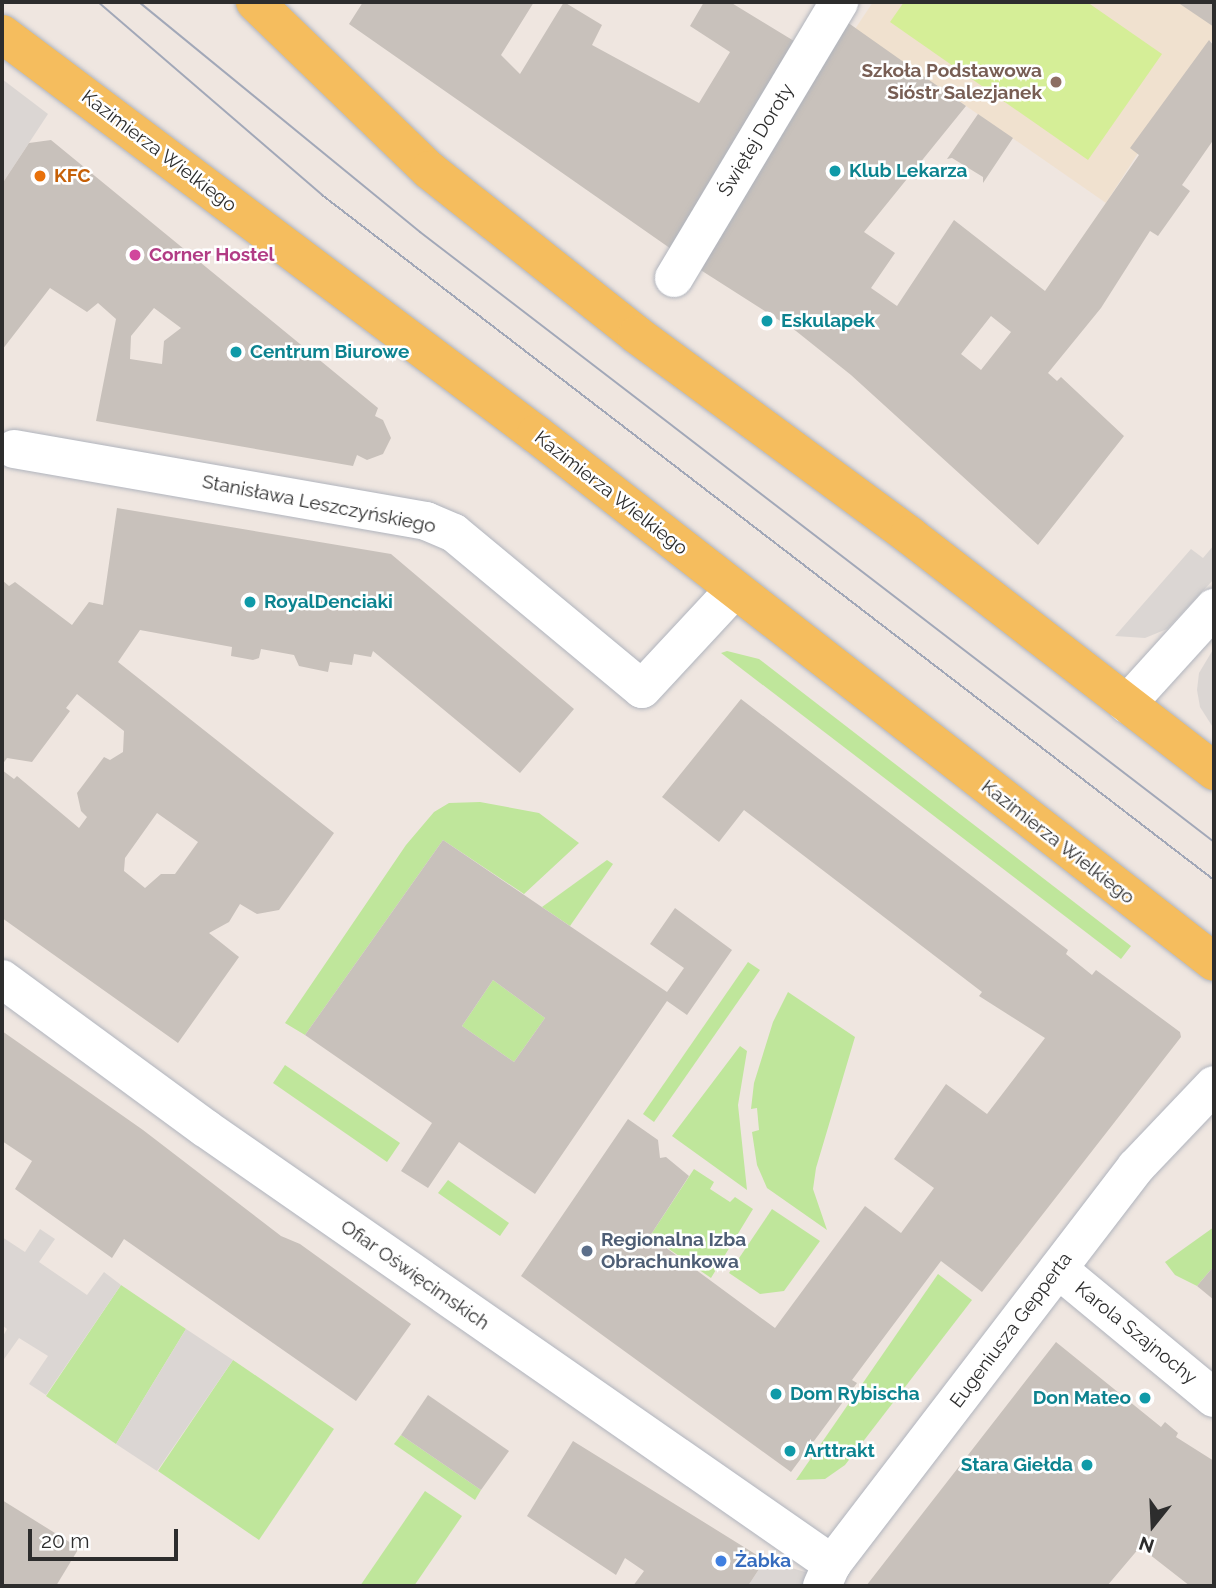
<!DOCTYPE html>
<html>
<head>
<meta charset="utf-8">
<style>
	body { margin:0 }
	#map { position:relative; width:1216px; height:1588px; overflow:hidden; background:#efe6e0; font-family:Raleway,sans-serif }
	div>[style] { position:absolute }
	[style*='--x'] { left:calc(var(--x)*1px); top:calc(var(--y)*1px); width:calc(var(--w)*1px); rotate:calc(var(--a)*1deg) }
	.education>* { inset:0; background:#f0e1cf }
	.green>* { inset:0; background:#bfe69b }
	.pitch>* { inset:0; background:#d5ee97 }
	.plaza>* { inset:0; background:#dbd6d3 }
	.building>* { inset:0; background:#c8c1bb }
	.roads { filter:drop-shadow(0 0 2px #b0b4bd) drop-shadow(0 0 2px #b0b4bd) }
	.minor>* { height:38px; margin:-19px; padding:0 19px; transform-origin:19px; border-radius:19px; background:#fff }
	.major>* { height:38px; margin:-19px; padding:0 19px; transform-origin:19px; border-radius:19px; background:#f5bd5e }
	.tram>* { height:2px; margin:-1px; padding:0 1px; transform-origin:1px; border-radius:1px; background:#a2a8b8 }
	.dots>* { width:19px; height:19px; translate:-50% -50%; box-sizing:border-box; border:4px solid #fff; border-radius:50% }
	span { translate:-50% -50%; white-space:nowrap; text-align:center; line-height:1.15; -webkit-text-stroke:5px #fff; paint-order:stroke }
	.education-label { font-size:19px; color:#785e54; font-weight:700 }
	.right { translate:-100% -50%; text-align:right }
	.street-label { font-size:19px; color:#2d2d2d }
	.culture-label { font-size:19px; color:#0d838f; font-weight:700 }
	.left { translate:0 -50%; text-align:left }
	.food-label { font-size:19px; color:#c56008; font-weight:700 }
	.hotel-label { font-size:19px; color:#b23c85; font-weight:700 }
	.service-label { font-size:19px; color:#4e5e75; font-weight:700 }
	.shop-label { font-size:19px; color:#366cbe; font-weight:700 }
	.frame { position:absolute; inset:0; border:4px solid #2d2d2d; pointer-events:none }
	.north { position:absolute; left:1118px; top:1490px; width:70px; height:70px; -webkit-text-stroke:5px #fff; paint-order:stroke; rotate:198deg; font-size:19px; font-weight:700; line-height:28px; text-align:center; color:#2d2d2d }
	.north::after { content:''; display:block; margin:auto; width:24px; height:32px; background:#2d2d2d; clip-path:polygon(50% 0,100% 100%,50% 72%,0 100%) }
	.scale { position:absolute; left:28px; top:1529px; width:150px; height:32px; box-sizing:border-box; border:4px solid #2d2d2d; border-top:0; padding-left:9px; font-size:21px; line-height:24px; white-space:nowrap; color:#2d2d2d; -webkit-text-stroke:5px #fff; paint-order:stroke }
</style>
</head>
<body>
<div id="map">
	<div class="education">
		<div style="clip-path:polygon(873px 2px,1214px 2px,1214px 43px,1210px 41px,1106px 203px,855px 29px)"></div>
	</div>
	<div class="green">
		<div style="clip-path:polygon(727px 651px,759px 659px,1131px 946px,1121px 959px,721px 653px)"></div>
		<div style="clip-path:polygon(480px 802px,539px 813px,579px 843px,524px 894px,443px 840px,305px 1035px,285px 1023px,406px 845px,434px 812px,449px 803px)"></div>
		<div style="clip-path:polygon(607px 860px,613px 864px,570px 926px,542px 907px)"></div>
		<div style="clip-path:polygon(748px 962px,760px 970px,654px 1122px,643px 1114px)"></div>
		<div style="clip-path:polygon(493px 980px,545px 1018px,514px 1062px,462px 1026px)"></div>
		<div style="clip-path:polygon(788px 992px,855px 1037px,816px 1168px,813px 1189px,827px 1230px,767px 1188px,757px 1165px,752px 1132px,759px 1130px,757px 1108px,751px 1109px,754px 1083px,773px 1022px)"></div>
		<div style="clip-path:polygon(740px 1046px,747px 1051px,738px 1105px,747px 1190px,672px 1136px)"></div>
		<div style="clip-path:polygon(285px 1065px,400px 1143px,387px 1162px,273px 1083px)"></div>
		<div style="clip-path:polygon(694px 1169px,714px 1182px,710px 1189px,730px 1202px,735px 1197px,753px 1209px,711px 1278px,650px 1236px)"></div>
		<div style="clip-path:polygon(448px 1180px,509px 1223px,500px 1236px,438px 1193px)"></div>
		<div style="clip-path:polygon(772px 1209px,820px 1241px,784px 1291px,760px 1294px,729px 1273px)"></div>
		<div style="clip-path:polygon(1214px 1227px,1214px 1266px,1197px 1286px,1175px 1275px,1165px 1262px)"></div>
		<div style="clip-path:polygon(938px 1274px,972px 1300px,845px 1465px,825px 1479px,796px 1480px)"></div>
		<div style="clip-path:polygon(121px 1285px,186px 1329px,116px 1444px,46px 1396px)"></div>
		<div style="clip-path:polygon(233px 1360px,334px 1429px,259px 1540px,158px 1471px)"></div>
		<div style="clip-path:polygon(401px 1435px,481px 1490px,475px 1500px,394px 1444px)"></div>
		<div style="clip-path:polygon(425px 1491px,462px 1516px,414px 1586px,360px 1586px)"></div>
	</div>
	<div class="pitch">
		<div style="clip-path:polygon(904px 2px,1087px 2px,1162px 54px,1088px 160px,890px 22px)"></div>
	</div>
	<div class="plaza">
		<div style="clip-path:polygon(2px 79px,48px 114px,2px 184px)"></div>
		<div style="clip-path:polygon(1214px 545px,1214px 579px,1167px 629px,1145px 638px,1115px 636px,1191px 549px,1203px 558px)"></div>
		<div style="clip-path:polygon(1214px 648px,1214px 729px,1200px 707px,1197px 690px,1199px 673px)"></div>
		<div style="clip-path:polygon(40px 1229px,55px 1239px,39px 1262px,87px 1295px,104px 1272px,121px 1285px,46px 1395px,29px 1384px,48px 1356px,19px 1338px,2px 1362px,2px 1338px,7px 1329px,2px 1325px,2px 1237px,25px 1252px)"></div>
		<div style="clip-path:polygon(186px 1329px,233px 1360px,157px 1471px,116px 1444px)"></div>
		<div style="clip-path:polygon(765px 1560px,852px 1586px,748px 1586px)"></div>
	</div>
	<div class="building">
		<div style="clip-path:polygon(363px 2px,534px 2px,501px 55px,520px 74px,564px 2px,602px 25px,592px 45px,699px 103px,730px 52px,690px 26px,704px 2px,730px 2px,794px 41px,674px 251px,349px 24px)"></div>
		<div style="clip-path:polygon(1177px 2px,1214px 2px,1214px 27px)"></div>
		<div style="clip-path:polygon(evenodd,847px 22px,966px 106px,864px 232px,895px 253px,871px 288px,897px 306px,954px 220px,1045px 291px,1139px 155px,1130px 148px,1209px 40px,1214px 46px,1214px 139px,1182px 185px,1190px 191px,1158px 236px,1150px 231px,1101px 308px,1048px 373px,1057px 381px,1061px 377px,1124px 436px,1038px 545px,851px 375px,796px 331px,699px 269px,847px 22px,991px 316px,1011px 332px,981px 370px,961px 354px,991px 316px)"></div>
		<div style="clip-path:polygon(978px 114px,1013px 138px,983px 183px,983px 177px,952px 158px,947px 159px)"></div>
		<div style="clip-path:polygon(evenodd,51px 140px,378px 408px,375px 416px,383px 420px,391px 438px,383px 454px,367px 460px,357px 455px,353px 466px,96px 421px,116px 319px,98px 303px,87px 312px,50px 288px,2px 350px,2px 184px,29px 143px,51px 140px,154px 308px,181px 328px,164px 341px,162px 364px,130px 359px,131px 336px,154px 308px)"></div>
		<div style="clip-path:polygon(evenodd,117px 508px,391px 554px,574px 709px,520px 773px,373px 651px,371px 657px,354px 654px,352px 665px,330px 662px,328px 672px,299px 666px,294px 655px,261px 649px,259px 658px,253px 660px,231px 656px,232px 647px,140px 630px,118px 662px,334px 833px,279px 910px,257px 914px,240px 904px,229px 922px,209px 933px,239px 957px,178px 1043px,2px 918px,2px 770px,14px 779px,17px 776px,79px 828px,87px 817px,81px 811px,77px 793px,104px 757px,110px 760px,123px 752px,124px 731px,77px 694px,66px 708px,70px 711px,32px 762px,7px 758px,2px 765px,2px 580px,9px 586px,15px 582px,72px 625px,89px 602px,103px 605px,117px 508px,157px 813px,198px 842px,175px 874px,161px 874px,145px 888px,124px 871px,125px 858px,157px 813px)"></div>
		<div style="clip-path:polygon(741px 699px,1068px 950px,1066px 954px,1092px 975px,1096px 970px,1180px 1032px,1181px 1037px,982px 1292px,941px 1261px,852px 1380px,857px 1383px,791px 1472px,521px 1276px,628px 1119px,658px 1140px,660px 1158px,666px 1157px,689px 1176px,650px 1236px,775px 1328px,865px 1206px,901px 1233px,934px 1188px,894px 1159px,946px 1084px,987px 1114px,1045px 1038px,979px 996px,982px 992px,744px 810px,719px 842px,662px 797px)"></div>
		<div style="clip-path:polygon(evenodd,443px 840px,667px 992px,684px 968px,650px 944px,675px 908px,732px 950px,687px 1015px,667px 1001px,535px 1194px,459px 1142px,428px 1188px,401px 1171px,432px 1123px,305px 1035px,443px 840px,493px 980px,545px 1018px,514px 1062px,462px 1026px,493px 980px)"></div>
		<div style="clip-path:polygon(2px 1031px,143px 1130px,281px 1236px,300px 1244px,411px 1324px,356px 1401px,124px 1239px,112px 1258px,15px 1189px,32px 1161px,2px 1141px)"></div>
		<div style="clip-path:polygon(1214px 1266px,1214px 1300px,1197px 1286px)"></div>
		<div style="clip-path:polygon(1056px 1342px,1161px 1427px,1165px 1422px,1178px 1433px,1176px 1437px,1214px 1461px,1214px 1586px,1190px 1586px,1140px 1547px,1107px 1586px,866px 1586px)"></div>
		<div style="clip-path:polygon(428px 1395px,509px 1451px,481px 1490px,401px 1435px)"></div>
		<div style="clip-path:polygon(573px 1441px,765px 1560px,748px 1586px,633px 1586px,644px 1571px,625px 1558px,616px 1575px,527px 1516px)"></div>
		<div style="clip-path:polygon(2px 1500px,79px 1548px,56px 1586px,2px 1586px)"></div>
	</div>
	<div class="roads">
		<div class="minor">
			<div style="--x:674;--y:278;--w:322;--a:-59.1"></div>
			<div style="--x:14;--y:449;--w:418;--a:9.9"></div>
			<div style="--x:426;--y:521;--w:30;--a:23"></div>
			<div style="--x:454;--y:533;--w:244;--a:39.7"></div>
			<div style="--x:642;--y:689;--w:135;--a:-47.1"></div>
			<div style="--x:1127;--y:704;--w:130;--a:-47.8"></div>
			<div style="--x:2;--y:979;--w:252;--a:36.3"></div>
			<div style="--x:205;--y:1128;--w:764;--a:34.81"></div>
			<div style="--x:1058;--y:1269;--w:202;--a:39.6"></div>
			<div style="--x:822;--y:1586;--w:24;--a:-66"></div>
			<div style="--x:832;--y:1564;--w:500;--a:-52.56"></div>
			<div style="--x:1136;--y:1167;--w:113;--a:-46.4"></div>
		</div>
		<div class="major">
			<div style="--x:255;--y:2;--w:242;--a:44"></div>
			<div style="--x:429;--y:170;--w:265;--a:38.4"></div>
			<div style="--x:637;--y:335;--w:338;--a:36.3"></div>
			<div style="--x:909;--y:535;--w:386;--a:37.7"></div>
			<div style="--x:2;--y:34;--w:667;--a:36.84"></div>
			<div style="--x:536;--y:434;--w:859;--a:37.91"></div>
		</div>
	</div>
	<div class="tram">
		<div style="--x:98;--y:2;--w:296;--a:40.7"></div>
		<div style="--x:322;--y:195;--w:1125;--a:37.52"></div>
		<div style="--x:139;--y:2;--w:363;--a:39.3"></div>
		<div style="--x:420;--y:232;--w:1001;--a:37.53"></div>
	</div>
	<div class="dots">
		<div style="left:1056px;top:82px;background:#8d6e63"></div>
		<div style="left:835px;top:171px;background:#0f9aa8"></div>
		<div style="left:40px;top:176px;background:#e8710a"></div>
		<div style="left:135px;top:255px;background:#d1479c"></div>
		<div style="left:767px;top:321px;background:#0f9aa8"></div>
		<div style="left:236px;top:352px;background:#0f9aa8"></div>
		<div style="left:250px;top:602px;background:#0f9aa8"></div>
		<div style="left:587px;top:1251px;background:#5c6f8a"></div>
		<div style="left:776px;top:1394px;background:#0f9aa8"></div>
		<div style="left:1145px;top:1398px;background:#0f9aa8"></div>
		<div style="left:790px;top:1451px;background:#0f9aa8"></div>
		<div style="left:1087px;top:1465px;background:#0f9aa8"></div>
		<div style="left:721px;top:1561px;background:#3f7fe0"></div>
	</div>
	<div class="education-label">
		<span class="right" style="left:1042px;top:82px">Szkoła Podstawowa<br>Sióstr Salezjanek</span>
	</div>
	<div class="street-label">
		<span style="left:756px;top:140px;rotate:-59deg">Świętej Doroty</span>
		<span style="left:159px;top:151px;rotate:37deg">Kazimierza Wielkiego</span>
		<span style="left:611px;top:493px;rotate:38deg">Kazimierza Wielkiego</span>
		<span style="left:319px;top:504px;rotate:11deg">Stanisława Leszczyńskiego</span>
		<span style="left:1058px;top:842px;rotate:38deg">Kazimierza Wielkiego</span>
		<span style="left:415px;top:1275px;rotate:35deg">Ofiar Oświęcimskich</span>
		<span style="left:1011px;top:1330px;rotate:-53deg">Eugeniusza Gepperta</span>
		<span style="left:1136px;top:1333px;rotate:39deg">Karola Szajnochy</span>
	</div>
	<div class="culture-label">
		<span class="left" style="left:849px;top:171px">Klub Lekarza</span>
		<span class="left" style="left:781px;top:321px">Eskulapek</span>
		<span class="left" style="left:250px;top:352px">Centrum Biurowe</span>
		<span class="left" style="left:264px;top:602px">RoyalDenciaki</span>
		<span class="left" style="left:790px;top:1394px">Dom Rybischa</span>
		<span class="right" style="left:1131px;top:1398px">Don Mateo</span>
		<span class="left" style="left:804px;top:1451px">Arttrakt</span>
		<span class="right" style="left:1073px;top:1465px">Stara Giełda</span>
	</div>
	<div class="food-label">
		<span class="left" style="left:54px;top:176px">KFC</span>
	</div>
	<div class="hotel-label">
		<span class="left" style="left:149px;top:255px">Corner Hostel</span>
	</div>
	<div class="service-label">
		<span class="left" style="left:601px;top:1251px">Regionalna Izba<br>Obrachunkowa</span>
	</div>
	<div class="shop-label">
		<span class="left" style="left:735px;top:1561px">Żabka</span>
	</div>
	<div class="frame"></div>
	<div class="north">N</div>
	<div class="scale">20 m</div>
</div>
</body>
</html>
